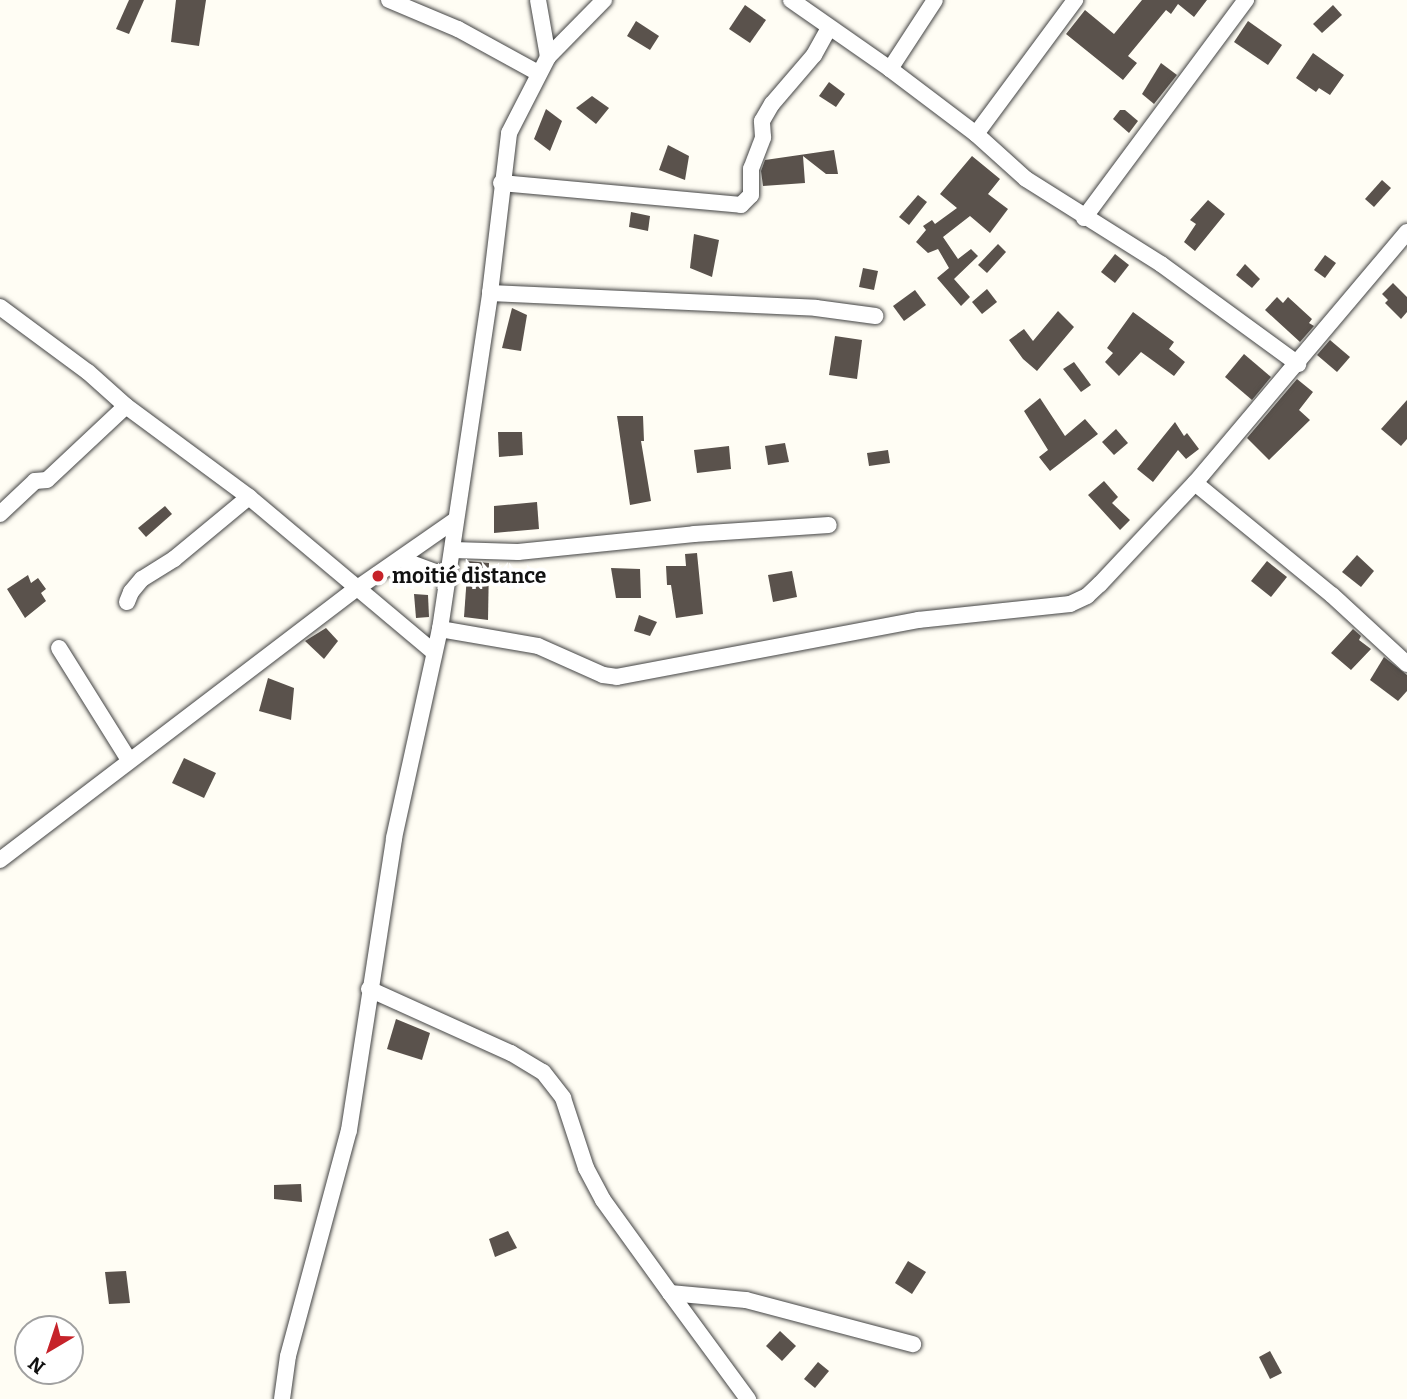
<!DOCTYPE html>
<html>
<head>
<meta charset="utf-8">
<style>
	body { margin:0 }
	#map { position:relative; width:1407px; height:1399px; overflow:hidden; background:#fffdf4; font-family:Bitter,serif }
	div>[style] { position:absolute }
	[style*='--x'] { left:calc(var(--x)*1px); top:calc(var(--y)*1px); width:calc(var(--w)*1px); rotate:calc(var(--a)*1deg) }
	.building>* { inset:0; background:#5a524c }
	.roads { filter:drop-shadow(0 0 2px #444) drop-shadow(0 0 2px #444) }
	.street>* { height:16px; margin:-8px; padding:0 8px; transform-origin:8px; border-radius:8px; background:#fff }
	.dots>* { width:19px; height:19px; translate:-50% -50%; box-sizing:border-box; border:4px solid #fff; border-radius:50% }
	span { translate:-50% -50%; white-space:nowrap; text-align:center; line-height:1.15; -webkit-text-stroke:7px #fff; paint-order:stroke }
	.poi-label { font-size:21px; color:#111; font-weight:700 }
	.left { translate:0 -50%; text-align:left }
	.north { position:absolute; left:14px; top:1315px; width:70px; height:70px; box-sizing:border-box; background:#fff; border:2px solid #a0a0a0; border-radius:50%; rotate:219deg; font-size:19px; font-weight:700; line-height:28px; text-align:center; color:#111 }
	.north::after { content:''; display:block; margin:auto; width:24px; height:32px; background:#c6232a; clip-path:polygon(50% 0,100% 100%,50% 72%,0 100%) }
</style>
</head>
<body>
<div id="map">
	<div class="building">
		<div style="clip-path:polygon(129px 0,144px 0,129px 34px,116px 29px)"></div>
		<div style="clip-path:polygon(176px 0,206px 0,199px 46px,171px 42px)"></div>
		<div style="clip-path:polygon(1142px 0,1207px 0,1194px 17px,1178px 4px,1171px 14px,1166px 10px,1128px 56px,1137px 63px,1123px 80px,1066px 34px,1085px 10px,1114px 34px)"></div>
		<div style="clip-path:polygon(745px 5px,766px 20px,750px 43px,729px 29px)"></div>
		<div style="clip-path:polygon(1333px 5px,1342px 15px,1322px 33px,1313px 24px)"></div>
		<div style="clip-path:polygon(636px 21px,659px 36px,650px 50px,627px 36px)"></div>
		<div style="clip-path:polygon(1248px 21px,1282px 45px,1268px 65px,1234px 42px)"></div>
		<div style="clip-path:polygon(1313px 53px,1344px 75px,1330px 95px,1319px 88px,1316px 92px,1296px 78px)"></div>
		<div style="clip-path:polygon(1161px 63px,1177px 75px,1154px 104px,1142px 94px)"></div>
		<div style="clip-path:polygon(829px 82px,845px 94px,836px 107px,819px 96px)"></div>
		<div style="clip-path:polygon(592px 96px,609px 108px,596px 124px,576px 108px)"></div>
		<div style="clip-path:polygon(546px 109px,562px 121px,550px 151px,534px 139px)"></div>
		<div style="clip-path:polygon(1120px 110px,1125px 110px,1138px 121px,1129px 133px,1113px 119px)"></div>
		<div style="clip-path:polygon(668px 145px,689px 156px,685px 180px,659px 170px)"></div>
		<div style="clip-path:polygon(834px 150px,838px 174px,826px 174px,803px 156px,805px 183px,763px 186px,761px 171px,765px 160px)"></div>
		<div style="clip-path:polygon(972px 156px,1000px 179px,988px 194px,1008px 209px,990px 233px,970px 216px,943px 237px,958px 259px,971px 249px,978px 256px,954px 279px,970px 297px,961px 306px,937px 278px,949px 268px,938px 249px,928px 253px,916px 242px,926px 230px,923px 226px,932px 220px,935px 224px,957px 208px,940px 194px)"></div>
		<div style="clip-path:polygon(1382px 180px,1391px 188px,1374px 207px,1365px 199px)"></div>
		<div style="clip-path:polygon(918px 195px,927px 202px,909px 225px,899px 217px)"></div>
		<div style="clip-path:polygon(1208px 200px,1225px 214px,1195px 251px,1184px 242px,1196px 224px,1190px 220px)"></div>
		<div style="clip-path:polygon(631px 212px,650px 216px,648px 231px,629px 227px)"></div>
		<div style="clip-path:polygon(694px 234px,719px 240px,712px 277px,690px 268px)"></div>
		<div style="clip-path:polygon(998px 244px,1006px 252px,987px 273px,978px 265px)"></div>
		<div style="clip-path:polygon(1115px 254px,1129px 265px,1115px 283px,1101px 272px)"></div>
		<div style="clip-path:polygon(1325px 255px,1336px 263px,1325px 278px,1314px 270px)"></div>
		<div style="clip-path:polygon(1245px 264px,1260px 279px,1252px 288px,1236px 275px)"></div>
		<div style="clip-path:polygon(863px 268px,878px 271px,874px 290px,859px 287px)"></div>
		<div style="clip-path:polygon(1393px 283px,1407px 297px,1407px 312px,1401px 319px,1385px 303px,1388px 300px,1382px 294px)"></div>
		<div style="clip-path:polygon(987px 289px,997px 302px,982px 314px,972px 302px)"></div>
		<div style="clip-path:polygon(915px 290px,926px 305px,904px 321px,893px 306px)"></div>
		<div style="clip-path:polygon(1277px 297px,1283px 303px,1288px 297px,1312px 319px,1309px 323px,1314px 326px,1300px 342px,1265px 310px)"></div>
		<div style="clip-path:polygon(512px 308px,527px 315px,521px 351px,502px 348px)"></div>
		<div style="clip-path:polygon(1058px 311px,1074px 327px,1037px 371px,1023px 359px,1009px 340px,1024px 329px,1033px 341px)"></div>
		<div style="clip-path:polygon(1133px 312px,1174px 342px,1169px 349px,1185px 362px,1174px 376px,1141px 352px,1119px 376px,1105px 362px,1113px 353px,1107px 348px)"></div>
		<div style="clip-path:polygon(835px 336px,862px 340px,857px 379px,829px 375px)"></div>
		<div style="clip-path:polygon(1330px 340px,1350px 357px,1337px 372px,1317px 355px)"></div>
		<div style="clip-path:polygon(1244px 354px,1271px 377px,1252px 400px,1225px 377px)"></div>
		<div style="clip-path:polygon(1074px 362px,1091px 385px,1081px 392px,1063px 369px)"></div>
		<div style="clip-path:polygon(1297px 379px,1313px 392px,1299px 410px,1310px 420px,1269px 460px,1247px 438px)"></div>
		<div style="clip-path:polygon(1040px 398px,1065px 436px,1085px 419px,1098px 434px,1050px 471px,1039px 457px,1048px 450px,1024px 411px)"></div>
		<div style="clip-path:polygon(1407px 400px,1407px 439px,1401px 446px,1381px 429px)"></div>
		<div style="clip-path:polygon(617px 416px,643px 416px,644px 441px,641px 441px,651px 501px,630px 505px)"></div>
		<div style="clip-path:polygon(1175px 422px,1184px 436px,1187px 433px,1199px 449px,1186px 459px,1178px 450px,1153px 482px,1137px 469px)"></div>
		<div style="clip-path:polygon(1116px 429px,1128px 443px,1114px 455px,1102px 442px)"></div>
		<div style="clip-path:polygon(498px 432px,522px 432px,523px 455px,499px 457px)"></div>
		<div style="clip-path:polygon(785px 443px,789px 462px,768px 465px,765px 446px)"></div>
		<div style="clip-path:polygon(729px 446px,731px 469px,697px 473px,694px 450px)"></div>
		<div style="clip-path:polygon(888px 450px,890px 463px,869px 466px,867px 453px)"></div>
		<div style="clip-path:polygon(1104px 481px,1118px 497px,1112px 503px,1130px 520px,1120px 530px,1088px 495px)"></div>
		<div style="clip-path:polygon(537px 502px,539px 529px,494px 533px,494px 506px)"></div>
		<div style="clip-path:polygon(165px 506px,172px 514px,146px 537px,138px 528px)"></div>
		<div style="clip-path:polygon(697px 553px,703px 614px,676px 618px,671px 585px,667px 585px,666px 566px,686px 566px,685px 554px)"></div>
		<div style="clip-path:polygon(1357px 555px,1374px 571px,1361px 587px,1342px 572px)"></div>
		<div style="clip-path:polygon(468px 561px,489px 563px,488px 620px,464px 617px)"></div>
		<div style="clip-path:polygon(1267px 561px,1287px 577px,1271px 597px,1251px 581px)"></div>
		<div style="clip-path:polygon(611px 568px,640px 569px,641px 598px,616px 598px)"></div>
		<div style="clip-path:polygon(792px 571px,797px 597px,773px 602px,768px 575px)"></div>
		<div style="clip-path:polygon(28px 575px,31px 583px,38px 578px,46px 589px,41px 593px,46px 601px,25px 618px,7px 589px)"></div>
		<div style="clip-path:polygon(414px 594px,428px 595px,429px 617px,416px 618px)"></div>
		<div style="clip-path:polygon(639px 615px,657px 622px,650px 636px,634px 631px)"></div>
		<div style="clip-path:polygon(326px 628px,338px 641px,324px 659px,305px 641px)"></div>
		<div style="clip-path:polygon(1353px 629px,1361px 636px,1359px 640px,1371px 649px,1351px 670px,1331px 653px)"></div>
		<div style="clip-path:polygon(1384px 657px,1407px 675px,1407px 691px,1398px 701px,1370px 680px)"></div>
		<div style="clip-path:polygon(268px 678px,294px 688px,291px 720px,259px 711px)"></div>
		<div style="clip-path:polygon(184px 758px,216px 773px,204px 798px,172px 783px)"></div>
		<div style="clip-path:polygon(396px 1019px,430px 1033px,422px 1060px,387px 1049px)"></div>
		<div style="clip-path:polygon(301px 1184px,302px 1202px,274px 1199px,274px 1185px)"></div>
		<div style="clip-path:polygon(508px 1231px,517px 1248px,495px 1257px,489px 1239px)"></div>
		<div style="clip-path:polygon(908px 1261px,926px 1272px,912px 1294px,895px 1283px)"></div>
		<div style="clip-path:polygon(126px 1271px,130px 1303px,109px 1304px,105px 1272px)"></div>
		<div style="clip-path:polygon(780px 1331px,796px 1346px,782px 1361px,766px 1346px)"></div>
		<div style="clip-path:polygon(1270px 1351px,1282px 1373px,1270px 1379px,1259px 1357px)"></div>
		<div style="clip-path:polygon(818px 1362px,829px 1371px,815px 1388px,804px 1379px)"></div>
	</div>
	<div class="roads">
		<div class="street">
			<div style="--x:389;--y:0;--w:75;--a:22.8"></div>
			<div style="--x:458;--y:29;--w:91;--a:28.8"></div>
			<div style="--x:538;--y:0;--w:58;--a:80"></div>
			<div style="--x:791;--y:0;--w:121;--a:34.9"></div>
			<div style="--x:890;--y:69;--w:108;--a:37.1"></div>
			<div style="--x:976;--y:134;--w:67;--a:42"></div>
			<div style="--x:1026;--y:179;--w:160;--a:32.2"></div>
			<div style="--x:1161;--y:264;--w:170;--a:36.1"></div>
			<div style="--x:890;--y:69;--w:82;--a:-56.9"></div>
			<div style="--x:976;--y:134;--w:167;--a:-53.5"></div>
			<div style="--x:501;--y:183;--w:241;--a:5.2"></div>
			<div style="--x:741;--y:205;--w:14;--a:-45"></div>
			<div style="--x:751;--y:195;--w:26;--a:-90"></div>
			<div style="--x:751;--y:169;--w:34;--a:-69"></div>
			<div style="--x:763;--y:137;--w:16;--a:-94"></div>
			<div style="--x:762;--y:121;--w:20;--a:-60"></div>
			<div style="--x:772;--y:104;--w:65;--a:-49.4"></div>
			<div style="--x:814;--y:55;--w:31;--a:-61"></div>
			<div style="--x:1084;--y:218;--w:272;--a:-53.4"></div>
			<div style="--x:1407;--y:232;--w:329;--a:130.2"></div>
			<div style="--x:1195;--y:483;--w:177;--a:39.3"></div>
			<div style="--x:1332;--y:595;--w:102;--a:42.6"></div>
			<div style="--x:490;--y:293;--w:326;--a:2.6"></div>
			<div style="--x:816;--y:308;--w:60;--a:7.7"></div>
			<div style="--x:0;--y:307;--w:109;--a:36.5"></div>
			<div style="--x:88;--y:372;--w:51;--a:41.8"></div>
			<div style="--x:126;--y:406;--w:153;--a:36.5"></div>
			<div style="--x:249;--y:497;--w:241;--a:40"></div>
			<div style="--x:0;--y:514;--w:48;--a:-43.3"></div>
			<div style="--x:35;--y:481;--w:12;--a:-5"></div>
			<div style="--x:47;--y:480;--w:108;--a:-43.1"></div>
			<div style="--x:453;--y:550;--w:65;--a:1.8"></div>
			<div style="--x:518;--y:552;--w:177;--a:-5.8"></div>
			<div style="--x:694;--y:534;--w:135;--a:-3.8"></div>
			<div style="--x:400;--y:559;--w:52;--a:20.2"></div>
			<div style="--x:127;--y:602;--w:11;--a:-68"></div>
			<div style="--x:131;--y:592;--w:17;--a:-50"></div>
			<div style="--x:142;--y:579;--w:38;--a:-32"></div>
			<div style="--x:174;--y:559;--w:97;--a:-39.6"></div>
			<div style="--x:440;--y:629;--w:99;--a:9.8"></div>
			<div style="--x:538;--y:646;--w:71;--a:24"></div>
			<div style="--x:603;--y:675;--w:14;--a:8"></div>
			<div style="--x:617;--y:677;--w:306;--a:-10.7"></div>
			<div style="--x:918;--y:620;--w:153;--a:-6"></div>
			<div style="--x:1070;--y:604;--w:19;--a:-25"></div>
			<div style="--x:1087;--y:596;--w:18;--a:-43"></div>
			<div style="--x:1100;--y:584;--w:139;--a:-46.8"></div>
			<div style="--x:59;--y:648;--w:132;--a:58"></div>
			<div style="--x:0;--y:860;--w:447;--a:-37.3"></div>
			<div style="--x:356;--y:589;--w:119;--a:-34.8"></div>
			<div style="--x:369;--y:989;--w:156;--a:24.3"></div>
			<div style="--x:511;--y:1053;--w:37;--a:31"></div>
			<div style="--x:543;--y:1072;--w:33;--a:52"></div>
			<div style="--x:563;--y:1098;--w:74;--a:71.8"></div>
			<div style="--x:586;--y:1168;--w:36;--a:62"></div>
			<div style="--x:603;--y:1200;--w:115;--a:54.2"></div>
			<div style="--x:670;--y:1293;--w:76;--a:5.3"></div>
			<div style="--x:746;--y:1300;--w:173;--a:14.8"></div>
			<div style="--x:670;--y:1293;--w:132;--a:53.7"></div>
			<div style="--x:282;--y:1399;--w:43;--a:-82.1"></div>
			<div style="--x:288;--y:1356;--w:234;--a:-74.9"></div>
			<div style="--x:349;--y:1130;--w:295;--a:-81.2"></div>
			<div style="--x:394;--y:838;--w:214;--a:-77.6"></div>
			<div style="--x:440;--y:629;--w:340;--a:-81.5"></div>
			<div style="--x:490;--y:293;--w:161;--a:-83.2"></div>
			<div style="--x:509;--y:133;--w:85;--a:-62.8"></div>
			<div style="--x:548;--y:57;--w:80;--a:-45.5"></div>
		</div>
	</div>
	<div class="dots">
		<div style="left:378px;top:576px;background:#c6232a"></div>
	</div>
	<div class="poi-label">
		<span class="left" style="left:392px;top:576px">moitié distance</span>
	</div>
	<div class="north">N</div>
</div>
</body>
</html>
